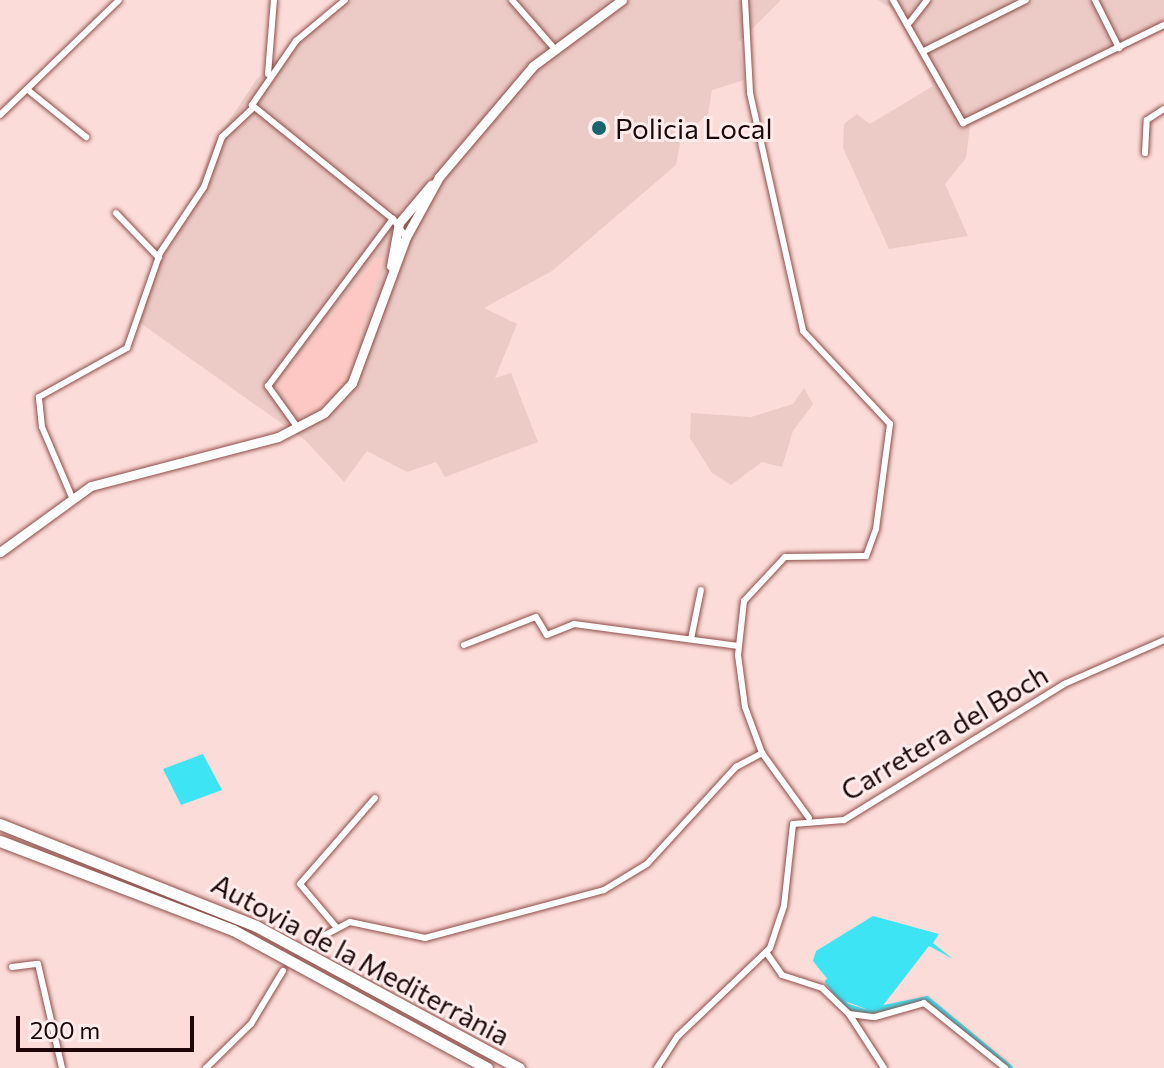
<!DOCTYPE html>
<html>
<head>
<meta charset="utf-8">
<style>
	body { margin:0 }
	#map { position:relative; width:1164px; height:1068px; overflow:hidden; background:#fcdcd9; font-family:Commissioner,sans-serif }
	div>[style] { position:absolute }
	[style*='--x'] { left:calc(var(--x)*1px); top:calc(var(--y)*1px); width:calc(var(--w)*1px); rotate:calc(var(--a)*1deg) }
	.built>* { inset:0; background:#eccac6 }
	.green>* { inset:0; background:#fdc8c3 }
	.water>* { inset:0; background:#3de4f4 }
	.canal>* { height:6px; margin:-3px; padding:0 3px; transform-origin:3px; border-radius:3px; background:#3de4f4 }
	.street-tunnel>* { height:6px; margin-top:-3px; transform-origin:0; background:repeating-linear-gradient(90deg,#dbbcba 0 6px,transparent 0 9px) }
	.roads { filter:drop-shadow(0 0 2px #8e4d49) drop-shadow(0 0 2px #8e4d49) }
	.street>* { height:6px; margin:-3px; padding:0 3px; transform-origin:3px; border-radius:3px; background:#fff }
	.secondary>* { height:9px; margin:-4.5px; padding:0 4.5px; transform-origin:4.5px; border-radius:4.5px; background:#fff }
	.highway>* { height:11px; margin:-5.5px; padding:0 5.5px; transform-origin:5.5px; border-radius:5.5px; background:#fff }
	.dots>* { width:22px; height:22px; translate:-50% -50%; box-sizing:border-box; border:4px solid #feedec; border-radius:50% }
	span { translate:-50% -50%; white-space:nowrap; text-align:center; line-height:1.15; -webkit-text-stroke:6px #feedec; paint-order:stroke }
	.poi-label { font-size:28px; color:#200707 }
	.left { translate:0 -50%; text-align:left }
	.street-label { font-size:28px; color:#200707 }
	.scale { position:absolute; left:16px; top:1016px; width:178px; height:36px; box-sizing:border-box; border:4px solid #200707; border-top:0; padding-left:10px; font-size:24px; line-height:28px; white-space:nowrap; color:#200707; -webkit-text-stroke:6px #feedec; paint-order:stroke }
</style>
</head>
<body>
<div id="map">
	<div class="built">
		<div style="clip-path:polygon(339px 0,781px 0,739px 42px,744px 80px,712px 90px,708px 114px,681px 138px,676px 165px,552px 271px,484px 308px,517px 324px,495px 378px,511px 373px,538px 442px,445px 477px,436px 462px,407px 472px,367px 451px,344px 482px,305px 440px,136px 320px,159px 248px,194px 196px,212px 147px,256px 80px)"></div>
		<div style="clip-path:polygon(878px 0,1164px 0,1164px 30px,970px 126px,966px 158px,945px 184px,968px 236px,889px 249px,843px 148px,844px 124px,857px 114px,870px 124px,933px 86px,894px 10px)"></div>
		<div style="clip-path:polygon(804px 388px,813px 404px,793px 431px,782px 467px,762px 462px,731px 485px,712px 473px,690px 438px,691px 413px,751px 417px,793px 404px)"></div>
	</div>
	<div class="green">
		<div style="clip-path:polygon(384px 257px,348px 378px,319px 409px,298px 416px,277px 385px,375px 258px)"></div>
	</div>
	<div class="water">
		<div style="clip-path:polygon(203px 754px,222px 790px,181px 805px,163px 769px)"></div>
		<div style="clip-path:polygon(873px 916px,939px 934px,933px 943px,953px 959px,929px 946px,881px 1008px,869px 1010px,845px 1001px,813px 961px,816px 951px)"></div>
	</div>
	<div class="canal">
		<div style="--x:828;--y:982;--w:30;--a:53"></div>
		<div style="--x:846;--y:1006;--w:20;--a:18"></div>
		<div style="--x:865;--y:1012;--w:63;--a:-11.8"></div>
		<div style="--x:927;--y:999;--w:108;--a:39.7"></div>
	</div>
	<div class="street-tunnel">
		<div style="--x:283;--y:971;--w:41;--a:-45"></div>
	</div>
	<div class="roads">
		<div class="street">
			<div style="--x:345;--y:0;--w:64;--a:140.1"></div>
			<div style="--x:296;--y:41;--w:78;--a:124.5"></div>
			<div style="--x:252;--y:105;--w:181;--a:39"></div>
			<div style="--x:393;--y:219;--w:22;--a:54"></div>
			<div style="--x:512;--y:0;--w:64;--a:48.8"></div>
			<div style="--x:745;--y:0;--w:93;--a:86.9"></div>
			<div style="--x:750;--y:93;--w:244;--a:77.4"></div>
			<div style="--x:803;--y:331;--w:127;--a:46.9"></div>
			<div style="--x:890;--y:424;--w:106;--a:97.6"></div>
			<div style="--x:876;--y:529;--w:29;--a:110"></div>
			<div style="--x:866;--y:556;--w:81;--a:179.3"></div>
			<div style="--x:785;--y:557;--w:60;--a:133"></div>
			<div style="--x:744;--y:601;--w:54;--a:96.3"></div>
			<div style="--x:738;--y:655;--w:52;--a:82.3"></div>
			<div style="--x:745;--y:707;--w:49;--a:69.7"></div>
			<div style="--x:762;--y:753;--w:80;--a:54.1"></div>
			<div style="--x:893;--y:0;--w:142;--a:60.4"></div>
			<div style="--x:963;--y:123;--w:224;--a:-26"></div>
			<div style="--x:1095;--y:0;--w:54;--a:63.4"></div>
			<div style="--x:910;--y:22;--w:28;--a:-52"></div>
			<div style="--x:924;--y:51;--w:114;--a:-26.6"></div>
			<div style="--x:268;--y:74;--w:74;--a:-85.4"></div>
			<div style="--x:28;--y:90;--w:75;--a:39"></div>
			<div style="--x:0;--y:115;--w:165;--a:-44"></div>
			<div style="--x:1145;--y:153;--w:33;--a:-87"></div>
			<div style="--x:1147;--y:120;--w:20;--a:-33"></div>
			<div style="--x:116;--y:213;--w:62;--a:46.3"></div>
			<div style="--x:298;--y:428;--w:52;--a:-125.5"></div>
			<div style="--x:268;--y:386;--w:209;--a:-53.2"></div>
			<div style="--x:71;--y:495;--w:74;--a:-113.1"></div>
			<div style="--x:42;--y:427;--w:30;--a:-96"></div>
			<div style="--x:39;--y:397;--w:101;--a:-29.1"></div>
			<div style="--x:127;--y:348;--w:101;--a:-70.8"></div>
			<div style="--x:160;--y:253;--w:79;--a:-56.3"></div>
			<div style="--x:204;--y:187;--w:53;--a:-70.2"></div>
			<div style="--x:222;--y:137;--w:42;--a:-43.1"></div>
			<div style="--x:691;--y:639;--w:50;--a:-78.5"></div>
			<div style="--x:464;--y:645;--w:77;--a:-21.3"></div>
			<div style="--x:536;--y:617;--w:21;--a:59"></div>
			<div style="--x:547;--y:635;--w:29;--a:-22"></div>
			<div style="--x:574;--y:624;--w:166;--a:7.6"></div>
			<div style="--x:337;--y:928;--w:57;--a:-130.1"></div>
			<div style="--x:300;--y:884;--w:114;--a:-48.9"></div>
			<div style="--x:312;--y:942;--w:43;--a:-27.8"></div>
			<div style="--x:350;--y:922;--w:77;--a:12"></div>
			<div style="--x:425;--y:938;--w:185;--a:-15"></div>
			<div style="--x:604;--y:890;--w:50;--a:-31.2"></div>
			<div style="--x:647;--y:864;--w:132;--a:-47.5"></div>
			<div style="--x:736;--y:767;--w:30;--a:-28"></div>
			<div style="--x:766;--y:952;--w:28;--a:55"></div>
			<div style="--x:782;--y:975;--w:42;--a:18"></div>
			<div style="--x:822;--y:988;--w:37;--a:44"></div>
			<div style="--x:849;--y:1014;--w:26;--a:7"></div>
			<div style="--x:875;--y:1017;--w:51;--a:-15.9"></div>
			<div style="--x:924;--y:1003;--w:104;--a:38.7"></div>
			<div style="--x:12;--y:967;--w:26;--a:-7"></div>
			<div style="--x:38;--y:964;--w:107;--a:77"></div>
			<div style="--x:849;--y:1014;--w:64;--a:57.1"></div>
			<div style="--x:206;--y:1068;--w:63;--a:-44.4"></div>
			<div style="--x:251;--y:1024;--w:62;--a:-58.9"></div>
			<div style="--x:657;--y:1068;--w:38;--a:-57"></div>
			<div style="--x:678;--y:1036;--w:127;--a:-43.7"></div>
			<div style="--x:770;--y:948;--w:44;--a:-71.6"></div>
			<div style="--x:784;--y:906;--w:82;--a:-83.7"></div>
			<div style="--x:793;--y:824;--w:51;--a:-4.5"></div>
			<div style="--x:844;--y:820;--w:259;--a:-31.7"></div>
			<div style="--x:1064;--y:684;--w:109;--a:-23.7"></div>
		</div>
		<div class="secondary">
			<div style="--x:391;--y:266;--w:44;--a:-79.5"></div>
			<div style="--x:399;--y:223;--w:50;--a:-49.9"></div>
			<div style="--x:0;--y:552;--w:112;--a:-36"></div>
			<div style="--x:91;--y:486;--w:193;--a:-14.7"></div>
			<div style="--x:278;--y:437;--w:52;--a:-27.6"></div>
			<div style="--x:324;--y:413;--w:41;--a:-47"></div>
			<div style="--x:352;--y:383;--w:156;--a:-69.7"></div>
			<div style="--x:406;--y:237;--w:68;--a:-61.2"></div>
			<div style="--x:439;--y:177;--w:145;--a:-49.7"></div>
			<div style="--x:533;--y:66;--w:111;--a:-36.6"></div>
		</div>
		<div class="highway">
			<div style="--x:0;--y:824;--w:276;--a:21.7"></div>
			<div style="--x:256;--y:926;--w:299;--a:28.4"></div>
			<div style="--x:0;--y:841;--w:249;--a:20.9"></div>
			<div style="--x:233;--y:930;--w:289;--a:28.5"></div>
		</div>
	</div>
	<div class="dots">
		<div style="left:599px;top:128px;background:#18656d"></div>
	</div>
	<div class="poi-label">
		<span class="left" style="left:615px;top:128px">Policia Local</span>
	</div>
	<div class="street-label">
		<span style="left:944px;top:732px;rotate:-31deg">Carretera del Boch</span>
		<span style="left:361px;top:959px;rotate:28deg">Autovia de la Mediterrània</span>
	</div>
	<div class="scale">200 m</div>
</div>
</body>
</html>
